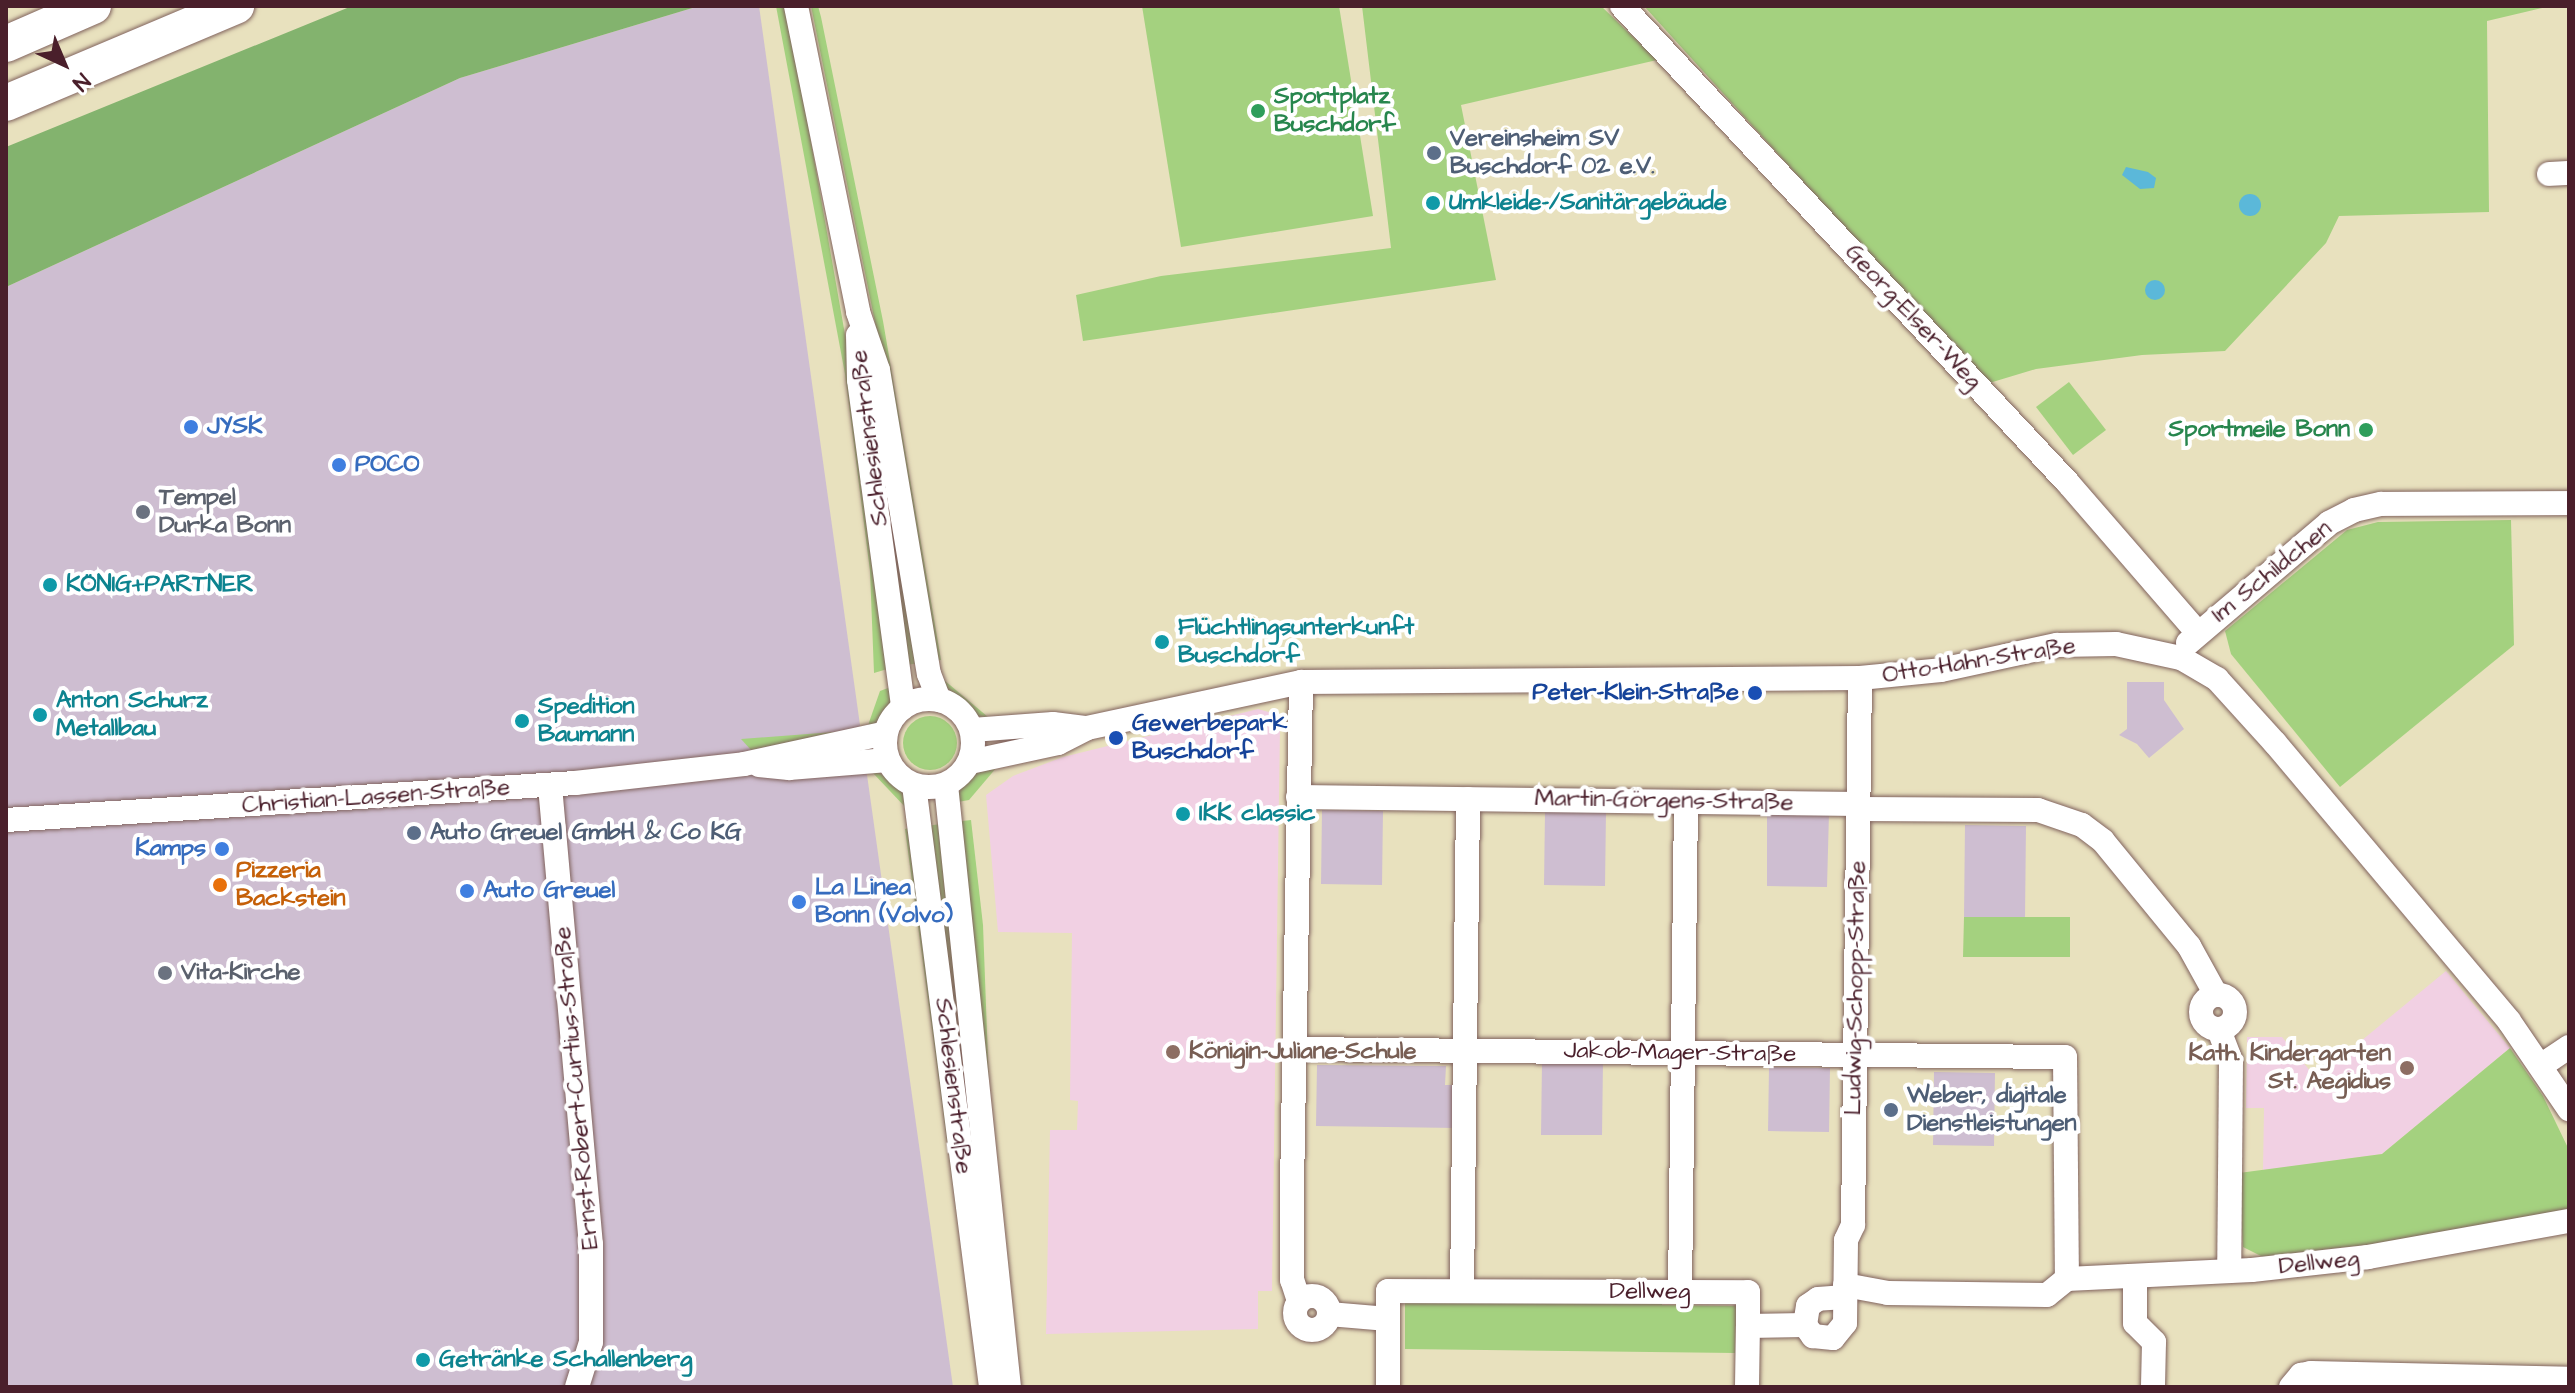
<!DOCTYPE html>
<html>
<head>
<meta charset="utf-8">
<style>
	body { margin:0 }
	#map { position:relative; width:2575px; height:1393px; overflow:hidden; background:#e8e1be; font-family:"Architects Daughter",sans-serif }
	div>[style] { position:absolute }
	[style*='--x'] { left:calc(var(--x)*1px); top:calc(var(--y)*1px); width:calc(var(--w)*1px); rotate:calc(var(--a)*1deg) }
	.built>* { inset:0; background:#f1d0e3 }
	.industrial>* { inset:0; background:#cebed1 }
	.green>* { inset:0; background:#a4d17f }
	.round { border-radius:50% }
	.forest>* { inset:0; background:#83b36e }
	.water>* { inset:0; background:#5bb8d9 }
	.roads { filter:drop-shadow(0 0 2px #81635e) drop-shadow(0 0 2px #81635e) }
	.minor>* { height:24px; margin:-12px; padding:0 12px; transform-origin:12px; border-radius:12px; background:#fff }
	.minor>.ring { margin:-12px; padding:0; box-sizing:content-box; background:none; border:24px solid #fff; border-radius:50% }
	.highway>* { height:36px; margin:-18px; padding:0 18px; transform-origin:18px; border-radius:18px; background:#fff }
	.dots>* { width:22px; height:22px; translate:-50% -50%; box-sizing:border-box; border:4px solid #fff; border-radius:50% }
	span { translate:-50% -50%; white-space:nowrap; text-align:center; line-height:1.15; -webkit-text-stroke:8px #fff; paint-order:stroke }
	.leisure-label { font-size:24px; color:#27864d; font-weight:700 }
	.left { translate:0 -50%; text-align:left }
	.right { translate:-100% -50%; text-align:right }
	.service-label { font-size:24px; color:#4e5e75; font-weight:700 }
	.culture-label { font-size:24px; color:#0d838f; font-weight:700 }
	.street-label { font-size:24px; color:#4a1f2b }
	.shop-label { font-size:24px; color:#366cbe; font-weight:700 }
	.worship-label { font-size:24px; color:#5b616d; font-weight:700 }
	.transit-label { font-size:24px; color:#164399; font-weight:700 }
	.food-label { font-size:24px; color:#c56008; font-weight:700 }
	.education-label { font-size:24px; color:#785e54; font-weight:700 }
	.frame { position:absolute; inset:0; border:8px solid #4a1f2b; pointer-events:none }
	.north { position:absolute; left:24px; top:24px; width:80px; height:80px; -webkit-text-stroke:6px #fff; paint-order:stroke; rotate:136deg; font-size:22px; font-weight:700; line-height:32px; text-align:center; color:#4a1f2b }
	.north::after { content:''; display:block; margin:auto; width:28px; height:36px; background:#4a1f2b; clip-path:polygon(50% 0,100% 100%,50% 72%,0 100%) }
</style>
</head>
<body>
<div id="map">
	<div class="built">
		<div style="clip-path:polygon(1258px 709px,1272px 713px,1280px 727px,1272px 1291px,1258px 1291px,1258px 1329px,1046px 1334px,1050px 1130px,1077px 1130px,1078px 1101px,1070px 1100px,1072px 933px,998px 932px,986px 795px,1013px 776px,1063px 757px)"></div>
		<div style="clip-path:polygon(2446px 971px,2510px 1048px,2382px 1154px,2263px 1170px,2264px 1108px,2246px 1108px,2247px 1037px,2282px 1037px,2316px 1078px)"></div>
	</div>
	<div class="industrial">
		<div style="clip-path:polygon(699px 6px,759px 6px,953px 1387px,6px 1387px,6px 287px,460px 78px)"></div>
		<div style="clip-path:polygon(2127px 682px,2164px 682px,2164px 700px,2184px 729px,2149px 758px,2137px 744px,2119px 735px,2127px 729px)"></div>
		<div style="clip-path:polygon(1322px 810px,1383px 811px,1382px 885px,1321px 884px)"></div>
		<div style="clip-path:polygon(1545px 812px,1606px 812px,1605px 886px,1544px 885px)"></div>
		<div style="clip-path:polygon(1767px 812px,1829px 813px,1827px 887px,1767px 886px)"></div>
		<div style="clip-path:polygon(1965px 825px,2026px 826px,2025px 917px,1964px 917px)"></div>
		<div style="clip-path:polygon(1542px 1062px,1603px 1062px,1602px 1135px,1541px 1135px)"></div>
		<div style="clip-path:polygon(1317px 1065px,1446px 1066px,1445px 1085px,1458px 1085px,1457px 1128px,1316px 1126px)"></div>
		<div style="clip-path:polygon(1769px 1067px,1830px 1068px,1829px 1132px,1768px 1131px)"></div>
		<div style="clip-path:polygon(1934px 1072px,1995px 1073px,1994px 1146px,1933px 1145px)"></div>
	</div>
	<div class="green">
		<div style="clip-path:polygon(776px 6px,784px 6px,800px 79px,850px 363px,894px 667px,874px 673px,870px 571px,845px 374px)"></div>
		<div style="clip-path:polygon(811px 6px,818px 6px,821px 17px,883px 321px,941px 660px,933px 661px,884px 367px)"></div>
		<div style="clip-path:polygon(1142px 6px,1339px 6px,1373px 216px,1181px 247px)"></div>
		<div style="clip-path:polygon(1362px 6px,1601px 6px,1657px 60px,1461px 105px,1496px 280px,1083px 341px,1076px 295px,1161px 276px,1391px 248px)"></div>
		<div style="clip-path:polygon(1644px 6px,2550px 6px,2487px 21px,2489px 212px,2339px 216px,2326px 243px,2225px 351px,2142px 355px,2036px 369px,1986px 384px)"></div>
		<div style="clip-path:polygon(2069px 382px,2106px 430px,2073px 455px,2036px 407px)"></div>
		<div style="clip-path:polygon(871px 404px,919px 663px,907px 665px)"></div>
		<div style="clip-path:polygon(2511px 520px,2514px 645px,2340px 787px,2231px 654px,2225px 631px,2347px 530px,2378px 522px)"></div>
		<div style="clip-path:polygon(938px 679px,944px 680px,988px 717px,975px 716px)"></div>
		<div style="clip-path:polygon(896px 685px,888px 715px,866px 731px,880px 691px)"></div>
		<div class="round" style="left:903px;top:716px;width:54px;height:54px"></div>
		<div style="clip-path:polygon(847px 731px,751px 750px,741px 739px)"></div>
		<div style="clip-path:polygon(997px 767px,969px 800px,952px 803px,970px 775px)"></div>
		<div style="clip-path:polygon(876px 770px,903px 791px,907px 809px,872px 772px)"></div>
		<div style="clip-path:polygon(971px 820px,983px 925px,989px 1086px,953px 822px)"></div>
		<div style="clip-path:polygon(941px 824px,966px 1045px,968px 1111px,926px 826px)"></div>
		<div style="clip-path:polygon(912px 827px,980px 1387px,905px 829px)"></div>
		<div style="clip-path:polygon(1964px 917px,2070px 917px,2070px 957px,1963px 957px)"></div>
		<div style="clip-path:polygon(2510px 1048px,2543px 1096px,2569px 1150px,2569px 1211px,2399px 1241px,2263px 1257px,2243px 1247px,2239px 1173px,2382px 1154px)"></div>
		<div style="clip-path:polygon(1662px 1299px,1662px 1305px,1736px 1306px,1735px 1353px,1405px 1349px,1405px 1303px)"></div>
	</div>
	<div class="forest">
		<div style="clip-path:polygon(352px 6px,699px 6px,460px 78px,6px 287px,6px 147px)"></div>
	</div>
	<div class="water">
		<div style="clip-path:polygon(2126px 167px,2148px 172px,2156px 178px,2154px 188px,2140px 189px,2122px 175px)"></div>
		<div class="round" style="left:2239px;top:194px;width:22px;height:22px"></div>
		<div class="round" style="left:2145px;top:280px;width:20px;height:20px"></div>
	</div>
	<div class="roads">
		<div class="minor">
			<div style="--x:796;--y:6;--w:312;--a:78.5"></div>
			<div style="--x:858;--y:312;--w:61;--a:71"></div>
			<div style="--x:878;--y:370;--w:308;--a:80.5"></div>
			<div style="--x:929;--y:674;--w:28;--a:69"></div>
			<div style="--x:1622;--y:6;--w:653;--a:46.92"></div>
			<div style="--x:2068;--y:483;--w:198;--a:49.1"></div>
			<div style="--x:2549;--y:174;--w:20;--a:-3"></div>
			<div style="--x:858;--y:335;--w:45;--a:88.7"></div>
			<div style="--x:859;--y:380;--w:330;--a:82.3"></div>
			<div style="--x:2188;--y:643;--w:185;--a:-40.4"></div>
			<div style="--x:2329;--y:523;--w:28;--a:-27"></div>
			<div style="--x:2354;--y:510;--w:28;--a:-13"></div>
			<div style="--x:2381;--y:504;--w:188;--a:-0.3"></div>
			<div class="ring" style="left:885px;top:699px;width:64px;height:64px"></div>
			<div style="--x:972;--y:730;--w:81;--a:-4.2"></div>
			<div style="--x:1053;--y:724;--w:34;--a:7"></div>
			<div style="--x:970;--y:762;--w:90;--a:-12.2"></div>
			<div style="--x:1058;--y:743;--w:33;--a:-27"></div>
			<div style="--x:1087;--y:728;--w:219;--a:-12.1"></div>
			<div style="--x:1301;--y:682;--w:559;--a:-0.41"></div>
			<div style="--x:1860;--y:678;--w:81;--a:-5.6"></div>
			<div style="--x:1941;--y:670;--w:119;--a:-12.2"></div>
			<div style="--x:2057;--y:645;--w:59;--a:-1"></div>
			<div style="--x:2116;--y:644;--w:66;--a:12.2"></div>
			<div style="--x:2181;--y:658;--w:42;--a:30.3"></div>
			<div style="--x:2217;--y:679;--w:86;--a:47.8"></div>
			<div style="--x:2275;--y:743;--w:363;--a:49.9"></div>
			<div style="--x:2509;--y:1021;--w:107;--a:55.7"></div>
			<div style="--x:759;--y:765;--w:30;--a:6"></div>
			<div style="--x:789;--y:768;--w:99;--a:-4.6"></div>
			<div style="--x:914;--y:785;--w:607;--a:82.71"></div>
			<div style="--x:946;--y:785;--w:605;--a:84.03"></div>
			<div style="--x:550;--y:786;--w:460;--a:84.9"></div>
			<div style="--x:591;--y:1244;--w:98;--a:90"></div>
			<div style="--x:591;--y:1342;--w:47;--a:107.3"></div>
			<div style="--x:1298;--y:797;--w:561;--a:0.71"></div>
			<div style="--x:1859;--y:809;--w:179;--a:0.3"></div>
			<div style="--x:2038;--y:810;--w:46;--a:18.8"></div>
			<div style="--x:2082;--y:825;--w:26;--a:37"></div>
			<div style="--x:2103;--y:841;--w:136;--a:50.7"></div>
			<div style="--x:2189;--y:946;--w:56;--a:61.1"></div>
			<div style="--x:6;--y:820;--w:570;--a:-3.72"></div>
			<div style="--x:575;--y:783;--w:170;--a:-6.4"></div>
			<div style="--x:744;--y:764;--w:145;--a:-12.3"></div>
			<div class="ring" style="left:2201px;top:995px;width:10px;height:10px"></div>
			<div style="--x:2219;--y:1030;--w:33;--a:69"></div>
			<div style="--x:2231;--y:1061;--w:210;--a:90.5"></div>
			<div style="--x:1296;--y:1049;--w:769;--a:0.6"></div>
			<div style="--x:2065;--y:1057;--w:222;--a:89.5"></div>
			<div style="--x:2542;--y:1065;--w:32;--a:-34"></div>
			<div style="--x:2135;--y:1277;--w:46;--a:90"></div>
			<div style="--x:2135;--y:1323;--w:27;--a:45"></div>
			<div style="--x:2154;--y:1342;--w:45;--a:91.3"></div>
			<div style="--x:1845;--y:1285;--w:44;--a:10.5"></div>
			<div style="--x:1888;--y:1293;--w:159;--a:0.7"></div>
			<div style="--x:2047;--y:1295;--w:26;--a:-39"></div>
			<div style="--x:2067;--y:1279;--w:185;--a:-2.8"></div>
			<div style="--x:2252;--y:1270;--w:117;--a:-6.4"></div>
			<div style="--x:2368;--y:1257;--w:204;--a:-10.2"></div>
			<div style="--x:1462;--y:1291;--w:492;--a:-89.3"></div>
			<div style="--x:1680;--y:1292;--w:490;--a:-89.3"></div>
			<div class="ring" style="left:1295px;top:1296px;width:10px;height:10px"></div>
			<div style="--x:1845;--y:1297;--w:27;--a:176"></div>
			<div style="--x:1818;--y:1299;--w:12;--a:145"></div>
			<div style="--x:1808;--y:1306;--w:19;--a:99"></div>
			<div style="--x:1805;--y:1325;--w:14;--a:54"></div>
			<div style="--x:1813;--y:1336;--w:20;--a:6"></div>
			<div style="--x:1833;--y:1338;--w:19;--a:-51"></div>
			<div style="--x:1845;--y:1323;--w:83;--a:-89.3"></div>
			<div style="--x:1846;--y:1240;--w:17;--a:-65"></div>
			<div style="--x:1853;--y:1225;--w:547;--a:-89.27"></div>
			<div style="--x:1299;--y:1301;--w:22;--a:-108"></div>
			<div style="--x:1292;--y:1280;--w:92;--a:-90"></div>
			<div style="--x:1292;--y:1188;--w:506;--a:-88.98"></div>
			<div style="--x:1329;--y:1314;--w:59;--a:4.8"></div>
			<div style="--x:1388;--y:1319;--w:68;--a:90"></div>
			<div style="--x:1388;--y:1319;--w:28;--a:-90"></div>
			<div style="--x:1388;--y:1291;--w:360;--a:0.2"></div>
			<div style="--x:1748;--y:1292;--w:34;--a:90"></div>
			<div style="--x:1748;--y:1326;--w:57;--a:-1"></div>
			<div style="--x:1747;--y:1387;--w:61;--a:-89.1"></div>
			<div style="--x:2291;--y:1387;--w:16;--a:-50"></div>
			<div style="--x:2301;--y:1375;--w:10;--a:-11"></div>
			<div style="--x:2311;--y:1373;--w:258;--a:1.3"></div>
		</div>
		<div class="highway">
			<div style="--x:6;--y:44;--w:95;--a:-23.6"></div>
			<div style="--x:6;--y:103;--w:250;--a:-22.9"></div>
		</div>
	</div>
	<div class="dots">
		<div style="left:1258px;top:111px;background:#2e9e5b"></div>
		<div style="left:1434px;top:153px;background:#5c6f8a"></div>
		<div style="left:1433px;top:203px;background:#0f9aa8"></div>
		<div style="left:191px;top:427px;background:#3f7fe0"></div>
		<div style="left:2366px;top:430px;background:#2e9e5b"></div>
		<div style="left:339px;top:465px;background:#3f7fe0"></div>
		<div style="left:143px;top:512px;background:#6b7280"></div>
		<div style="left:50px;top:585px;background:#0f9aa8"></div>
		<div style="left:1162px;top:642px;background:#0f9aa8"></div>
		<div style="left:1755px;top:693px;background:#1a4fb4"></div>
		<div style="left:40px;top:715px;background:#0f9aa8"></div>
		<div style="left:522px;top:721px;background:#0f9aa8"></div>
		<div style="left:1116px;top:738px;background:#1a4fb4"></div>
		<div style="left:1183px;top:814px;background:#0f9aa8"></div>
		<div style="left:414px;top:833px;background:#5c6f8a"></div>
		<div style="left:222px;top:849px;background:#3f7fe0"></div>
		<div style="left:220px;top:885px;background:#e8710a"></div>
		<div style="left:467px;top:891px;background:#3f7fe0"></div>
		<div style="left:799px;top:902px;background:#3f7fe0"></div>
		<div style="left:165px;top:973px;background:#6b7280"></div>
		<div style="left:1173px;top:1052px;background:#8d6e63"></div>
		<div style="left:2407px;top:1068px;background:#8d6e63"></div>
		<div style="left:1891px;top:1110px;background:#5c6f8a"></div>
		<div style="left:423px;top:1360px;background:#0f9aa8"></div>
	</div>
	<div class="leisure-label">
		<span class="left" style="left:1274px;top:111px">Sportplatz<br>Buschdorf</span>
		<span class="right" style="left:2350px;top:430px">Sportmeile Bonn</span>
	</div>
	<div class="service-label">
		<span class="left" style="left:1450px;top:153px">Vereinsheim SV<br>Buschdorf 02 e.V.</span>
		<span class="left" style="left:430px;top:833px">Auto Greuel GmbH &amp; Co KG</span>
		<span class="left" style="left:1907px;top:1110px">Weber, digitale<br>Dienstleistungen</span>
	</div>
	<div class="culture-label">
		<span class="left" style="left:1449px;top:203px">Umkleide-/Sanitärgebäude</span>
		<span class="left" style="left:66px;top:585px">KÖNIG+PARTNER</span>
		<span class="left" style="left:1178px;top:642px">Flüchtlingsunterkunft<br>Buschdorf</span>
		<span class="left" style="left:56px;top:715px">Anton Schurz<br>Metallbau</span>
		<span class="left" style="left:538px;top:721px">Spedition<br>Baumann</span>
		<span class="left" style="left:1199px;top:814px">IKK classic</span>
		<span class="left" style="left:439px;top:1360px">Getränke Schallenberg</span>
	</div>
	<div class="street-label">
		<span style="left:1913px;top:317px;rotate:47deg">Georg-Elser-Weg</span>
		<span style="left:870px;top:438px;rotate:-97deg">Schlesienstraße</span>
		<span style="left:2272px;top:572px;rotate:-39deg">Im Schildchen</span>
		<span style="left:1979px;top:661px;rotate:-9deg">Otto-Hahn-Straße</span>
		<span style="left:376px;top:797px;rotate:-4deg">Christian-Lassen-Straße</span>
		<span style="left:1664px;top:801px;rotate:1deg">Martin-Görgens-Straße</span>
		<span style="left:1856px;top:988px;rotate:-89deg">Ludwig-Schopp-Straße</span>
		<span style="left:1680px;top:1053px;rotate:1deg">Jakob-Mager-Straße</span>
		<span style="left:953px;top:1086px;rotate:83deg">Schlesienstraße</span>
		<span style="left:577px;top:1088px;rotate:-95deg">Ernst-Robert-Curtius-Straße</span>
		<span style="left:2319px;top:1263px;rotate:-6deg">Dellweg</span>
		<span style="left:1650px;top:1292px">Dellweg</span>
	</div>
	<div class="shop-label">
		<span class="left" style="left:207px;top:427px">JYSK</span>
		<span class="left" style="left:355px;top:465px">POCO</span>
		<span class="right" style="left:206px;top:849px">Kamps</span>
		<span class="left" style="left:815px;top:902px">La Linea<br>Bonn (Volvo)</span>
		<span class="left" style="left:483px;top:891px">Auto Greuel</span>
	</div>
	<div class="worship-label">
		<span class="left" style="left:159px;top:512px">Tempel<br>Durka Bonn</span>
		<span class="left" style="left:181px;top:973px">Vita-Kirche</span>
	</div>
	<div class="transit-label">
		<span class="right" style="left:1739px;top:693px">Peter-Klein-Straße</span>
		<span class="left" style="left:1132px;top:738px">Gewerbepark<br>Buschdorf</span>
	</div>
	<div class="food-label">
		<span class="left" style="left:236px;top:885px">Pizzeria<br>Backstein</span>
	</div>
	<div class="education-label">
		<span class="left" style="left:1189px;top:1052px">Königin-Juliane-Schule</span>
		<span class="right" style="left:2391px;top:1068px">Kath. Kindergarten<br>St. Aegidius</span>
	</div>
	<div class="frame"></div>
	<div class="north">N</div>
</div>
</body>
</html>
